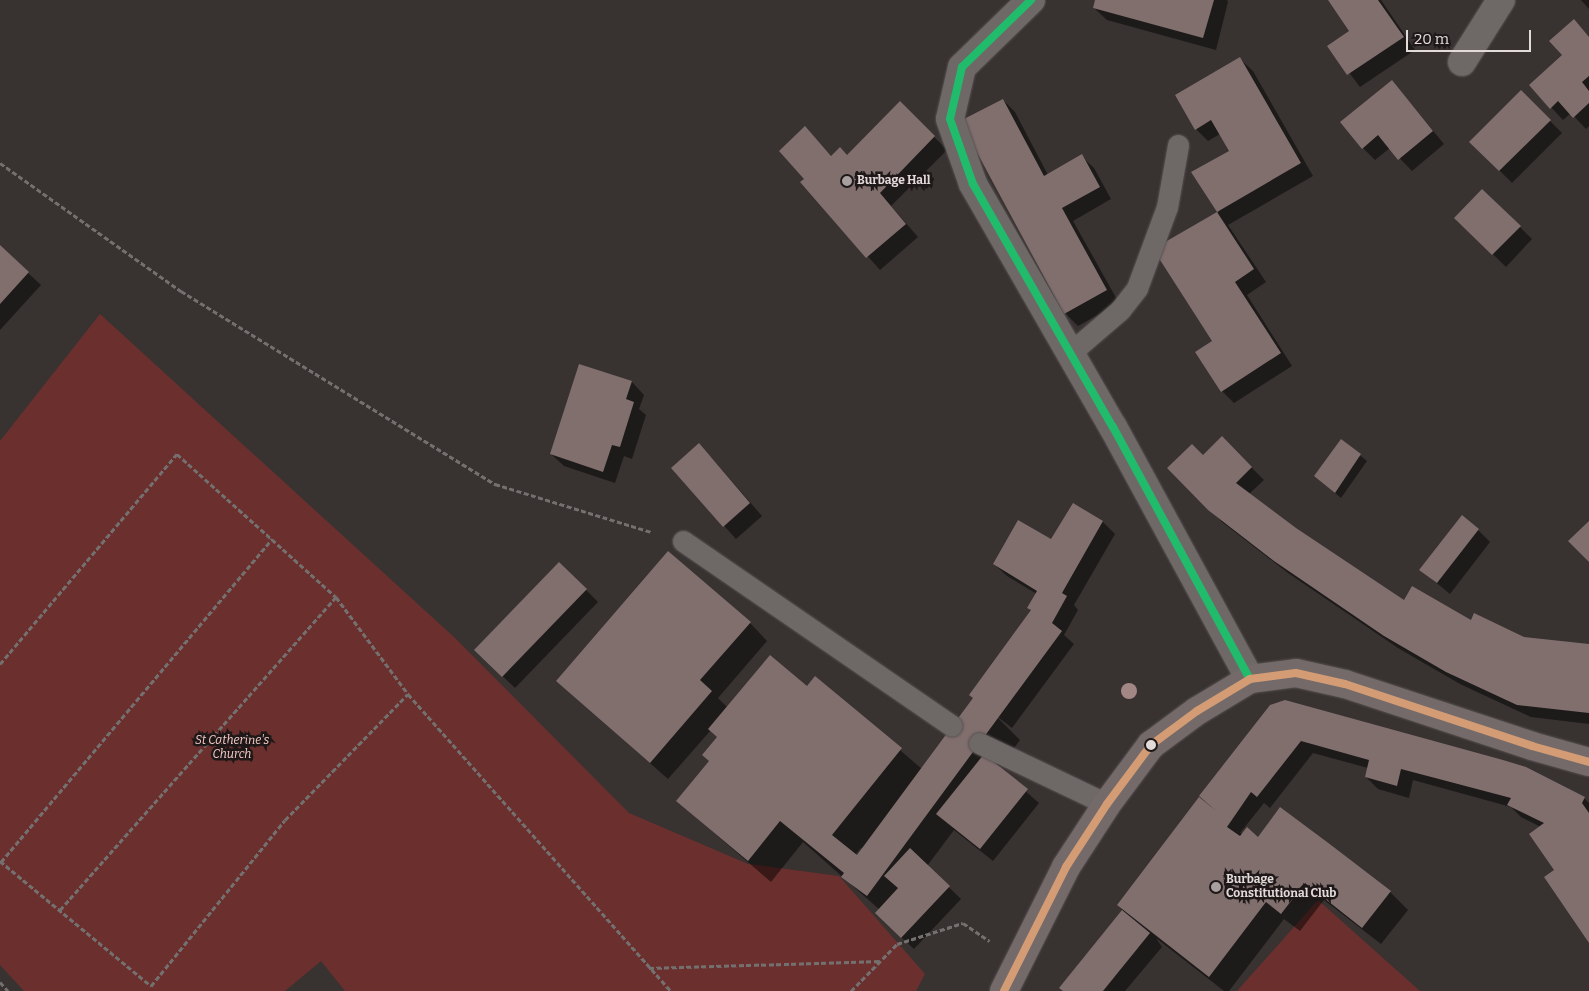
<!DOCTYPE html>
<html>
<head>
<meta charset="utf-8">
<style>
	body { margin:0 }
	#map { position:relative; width:1589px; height:991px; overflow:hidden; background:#383231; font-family:Bitter,serif }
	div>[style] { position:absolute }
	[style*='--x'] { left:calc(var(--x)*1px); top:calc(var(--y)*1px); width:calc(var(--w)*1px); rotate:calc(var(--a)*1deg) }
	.green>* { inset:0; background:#6b302e }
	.shadow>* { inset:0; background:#0007 }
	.building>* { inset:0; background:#816f6e }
	.path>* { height:3px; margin-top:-1.5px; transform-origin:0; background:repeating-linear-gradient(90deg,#747070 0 5px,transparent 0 7.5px) }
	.roads { filter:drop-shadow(0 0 1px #565150) drop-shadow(0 0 1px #565150) }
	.lane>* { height:21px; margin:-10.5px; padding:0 10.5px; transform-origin:10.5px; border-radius:10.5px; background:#6e6867 }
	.street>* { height:28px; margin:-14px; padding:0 14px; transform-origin:14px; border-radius:14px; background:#6e6867 }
	.secondary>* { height:28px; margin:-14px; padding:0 14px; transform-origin:14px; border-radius:14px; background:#746a69 }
	.bus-1>* { height:8px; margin:-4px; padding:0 4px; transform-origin:4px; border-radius:4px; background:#20bc6c }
	.bus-2>* { height:8px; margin:-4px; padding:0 4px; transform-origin:4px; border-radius:4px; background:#d39c74 }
	.trees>* { width:16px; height:16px; margin:-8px; border-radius:50%; background:#a38785 }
	.dots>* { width:14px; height:14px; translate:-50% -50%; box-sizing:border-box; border:2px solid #1e1818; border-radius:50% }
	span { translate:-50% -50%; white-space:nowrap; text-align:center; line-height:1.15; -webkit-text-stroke:5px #1e1818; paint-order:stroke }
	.poi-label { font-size:12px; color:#e3dbda; font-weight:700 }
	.left { translate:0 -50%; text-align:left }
	.park-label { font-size:12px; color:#facdc9; font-style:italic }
	.scale { position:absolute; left:1406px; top:30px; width:125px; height:22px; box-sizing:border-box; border:2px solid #e3dbda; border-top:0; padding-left:6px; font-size:15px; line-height:18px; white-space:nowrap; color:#e3dbda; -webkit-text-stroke:4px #1e1818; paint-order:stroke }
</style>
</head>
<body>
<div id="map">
	<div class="green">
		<div style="clip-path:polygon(100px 314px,455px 638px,629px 813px,748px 864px,839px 876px,925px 974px,916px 991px,345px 991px,321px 961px,285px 991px,24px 991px,0 965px,0 441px)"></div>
		<div style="clip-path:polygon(1318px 900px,1420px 991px,1237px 991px)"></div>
	</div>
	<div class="shadow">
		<div style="clip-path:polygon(1096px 0,1227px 0,1228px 2px,1216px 50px,1107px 20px,1094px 8px)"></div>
		<div style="clip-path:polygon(1330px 0,1381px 0,1415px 50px,1360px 87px,1329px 46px,1351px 32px)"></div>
		<div style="clip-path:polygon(1581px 0,1589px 0,1589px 9px)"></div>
		<div style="clip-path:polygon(1589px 37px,1589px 126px,1586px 129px,1571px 113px,1563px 120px,1530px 85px)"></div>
		<div style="clip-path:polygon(1240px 59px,1253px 71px,1313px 176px,1228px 225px,1266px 282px,1247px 295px,1292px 366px,1234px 403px,1222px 391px,1214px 341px,1155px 250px,1219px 212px,1193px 173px,1230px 151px,1220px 134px,1208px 141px,1196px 129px)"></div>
		<div style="clip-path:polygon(1392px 81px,1444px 144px,1412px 171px,1390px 148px,1375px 160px,1363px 148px)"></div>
		<div style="clip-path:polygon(1521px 92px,1562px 133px,1512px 183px,1471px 142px)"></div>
		<div style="clip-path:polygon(1003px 100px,1015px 112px,1048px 175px,1081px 156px,1094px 168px,1111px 199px,1073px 221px,1119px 303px,1078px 326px,1065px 313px,961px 122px)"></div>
		<div style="clip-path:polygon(900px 102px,947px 150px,891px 206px,918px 237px,880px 270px,802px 182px,806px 179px,805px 128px,832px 157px,847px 156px)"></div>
		<div style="clip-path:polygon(1482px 190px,1532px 239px,1506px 267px,1456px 218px)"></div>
		<div style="clip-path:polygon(0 247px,41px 285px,0 330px)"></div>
		<div style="clip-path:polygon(580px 365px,632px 382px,644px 395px,639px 409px,646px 415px,632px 459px,624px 456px,615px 483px,564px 466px,551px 454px)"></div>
		<div style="clip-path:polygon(1222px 438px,1264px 480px,1249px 494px,1295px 529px,1405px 602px,1524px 638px,1589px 645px,1589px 724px,1531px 717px,1460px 684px,1398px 648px,1288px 573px,1222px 522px,1169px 468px,1203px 457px)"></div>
		<div style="clip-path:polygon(1342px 441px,1367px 461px,1341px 498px,1315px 476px)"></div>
		<div style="clip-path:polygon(711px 457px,762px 516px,736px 539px,672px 468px)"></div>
		<div style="clip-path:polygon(evenodd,1073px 505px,1103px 522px,1115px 534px,1074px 605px,1078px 610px,1064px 635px,1074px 644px,1012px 728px,994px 714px,1020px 740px,999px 768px,1039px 803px,993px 861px,954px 830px,927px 866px,961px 899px,914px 949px,889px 926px,880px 910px,803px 842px,771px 882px,677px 801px,710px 761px,718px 737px,711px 730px,668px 779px,557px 681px,750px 623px,767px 641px,718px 698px,728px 708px,807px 688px,815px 677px,922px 769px,974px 699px,1032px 611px,1029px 608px,1037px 594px,1007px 576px,994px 564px,1052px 541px,1073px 505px,861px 848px,863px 849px,857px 857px,855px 855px,861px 848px)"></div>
		<div style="clip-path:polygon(1478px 530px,1490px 542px,1450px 594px,1421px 570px)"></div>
		<div style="clip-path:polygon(586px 590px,598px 602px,515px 688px,476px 650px)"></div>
		<div style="clip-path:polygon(1271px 707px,1584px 798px,1589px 803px,1589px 940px,1556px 870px,1541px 827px,1521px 817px,1511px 807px,1413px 780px,1409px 798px,1378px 789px,1366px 777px,1368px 768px,1313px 753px,1270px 808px,1264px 803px,1240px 833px,1259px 838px,1280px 809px,1390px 892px,1408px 910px,1381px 944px,1324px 900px,1300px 931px,1284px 919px,1229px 991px,1224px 991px,1156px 938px,1162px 947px,1125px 991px,1064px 991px,1061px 988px,1123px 911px,1118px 905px,1210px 805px)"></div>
	</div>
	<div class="building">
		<div style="clip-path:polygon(1095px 0,1214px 0,1203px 38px,1093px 8px)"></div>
		<div style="clip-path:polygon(1328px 0,1378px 0,1404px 37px,1347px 75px,1327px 46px,1349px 31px)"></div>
		<div style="clip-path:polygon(1574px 19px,1589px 37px,1589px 76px,1582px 82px,1589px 91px,1589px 103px,1573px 118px,1558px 101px,1550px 109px,1529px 85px,1562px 55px,1549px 41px)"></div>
		<div style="clip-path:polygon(1240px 57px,1301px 163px,1217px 212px,1191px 172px,1229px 151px,1211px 120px,1195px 130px,1175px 95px)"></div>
		<div style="clip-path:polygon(1392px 80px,1433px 131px,1398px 160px,1378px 135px,1362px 149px,1340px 122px)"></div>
		<div style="clip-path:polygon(1521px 90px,1551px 120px,1499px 171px,1469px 142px)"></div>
		<div style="clip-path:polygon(1003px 99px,1044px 176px,1082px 154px,1100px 187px,1062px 208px,1107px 290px,1064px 314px,960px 121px)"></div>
		<div style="clip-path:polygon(900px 101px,935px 136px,880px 193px,906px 224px,866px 258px,800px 182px,804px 179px,779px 151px,805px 126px,831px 156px,840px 147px,847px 155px)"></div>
		<div style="clip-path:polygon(1482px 189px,1521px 226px,1492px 255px,1454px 218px)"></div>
		<div style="clip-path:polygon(1217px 212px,1254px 269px,1235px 282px,1281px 353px,1221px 392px,1195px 352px,1212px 341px,1153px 249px)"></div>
		<div style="clip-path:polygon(0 245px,29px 272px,0 304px)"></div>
		<div style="clip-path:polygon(579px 364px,632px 381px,626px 399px,634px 402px,620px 447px,612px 445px,603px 472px,550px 454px)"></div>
		<div style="clip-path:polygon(1222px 436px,1252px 467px,1236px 483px,1296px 528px,1404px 600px,1412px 586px,1471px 620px,1474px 613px,1524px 637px,1589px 644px,1589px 713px,1517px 705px,1446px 672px,1384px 636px,1274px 561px,1208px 510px,1167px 468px,1192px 444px,1203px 455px)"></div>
		<div style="clip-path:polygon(1341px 439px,1361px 454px,1335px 493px,1314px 476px)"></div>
		<div style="clip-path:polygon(699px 443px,750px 503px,723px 527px,671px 468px)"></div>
		<div style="clip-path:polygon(1073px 503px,1103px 521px,1062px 593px,1067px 596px,1052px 623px,1062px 631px,867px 896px,841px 877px,844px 873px,780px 821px,748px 861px,676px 801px,709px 761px,702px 755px,717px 737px,708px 729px,770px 655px,807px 686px,815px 676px,902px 748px,832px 835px,857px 855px,973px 698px,969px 695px,1031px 610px,1027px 608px,1037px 591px,993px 564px,1018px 520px,1051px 539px)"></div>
		<div style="clip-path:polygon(1462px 515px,1479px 529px,1437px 583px,1419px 570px)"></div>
		<div style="clip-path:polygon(1589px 521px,1589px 562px,1568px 541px)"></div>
		<div style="clip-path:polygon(668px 551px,751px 622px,700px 680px,712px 691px,650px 763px,556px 681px)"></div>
		<div style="clip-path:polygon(559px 562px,587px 589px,502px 677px,474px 650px)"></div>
		<div style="clip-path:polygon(1285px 700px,1503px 760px,1526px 767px,1585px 797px,1582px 803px,1589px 813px,1589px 943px,1544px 877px,1554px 870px,1529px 834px,1544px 823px,1507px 805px,1511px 798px,1401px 769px,1397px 786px,1365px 777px,1369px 760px,1301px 741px,1257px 797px,1251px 792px,1227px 827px,1240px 836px,1247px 827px,1258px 837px,1280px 807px,1331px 845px,1391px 891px,1362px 928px,1305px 883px,1281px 914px,1266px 902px,1209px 977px,1117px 905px,1199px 797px,1215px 810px,1199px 796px,1270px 705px)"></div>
		<div style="clip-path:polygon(984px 754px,1028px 789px,980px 849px,936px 814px)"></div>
		<div style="clip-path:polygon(910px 848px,950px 886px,901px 938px,875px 913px,898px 888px,884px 876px)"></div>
		<div style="clip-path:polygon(1122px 910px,1150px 933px,1103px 991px,1063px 991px,1059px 988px)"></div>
	</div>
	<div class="path">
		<div style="--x:0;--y:163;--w:222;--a:35.3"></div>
		<div style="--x:181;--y:291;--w:369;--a:31.6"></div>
		<div style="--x:495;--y:484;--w:163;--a:17.1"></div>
		<div style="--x:0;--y:664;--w:275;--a:-49.9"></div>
		<div style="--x:177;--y:454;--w:214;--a:42"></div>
		<div style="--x:336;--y:597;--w:121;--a:53.4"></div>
		<div style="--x:408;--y:694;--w:397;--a:48.5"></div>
		<div style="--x:0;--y:861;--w:196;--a:39.6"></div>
		<div style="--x:151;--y:986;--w:213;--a:-51.1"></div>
		<div style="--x:285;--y:820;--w:176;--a:-45.7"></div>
		<div style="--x:1;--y:862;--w:422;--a:-50"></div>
		<div style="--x:60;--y:910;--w:417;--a:-48.6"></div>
		<div style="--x:649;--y:968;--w:232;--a:-1.7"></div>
		<div style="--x:0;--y:982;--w:12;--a:48"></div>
		<div style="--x:851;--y:991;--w:66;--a:-45.6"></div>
		<div style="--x:897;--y:944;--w:69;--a:-17.7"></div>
		<div style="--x:963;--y:923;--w:32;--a:34"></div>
	</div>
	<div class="roads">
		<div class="lane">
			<div style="--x:1070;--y:353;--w:66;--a:-40.7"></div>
			<div style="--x:1120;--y:310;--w:28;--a:-52"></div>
			<div style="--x:1137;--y:288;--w:86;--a:-69.7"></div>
			<div style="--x:1167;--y:207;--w:63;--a:-79.9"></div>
			<div style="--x:683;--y:541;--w:326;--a:34.5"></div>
			<div style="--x:979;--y:743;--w:142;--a:25.5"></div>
		</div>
		<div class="street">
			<div style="--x:1031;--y:0;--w:96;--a:135.8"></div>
			<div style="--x:962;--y:67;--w:53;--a:103"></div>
			<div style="--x:950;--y:119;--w:69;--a:70.5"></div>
			<div style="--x:973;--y:184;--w:280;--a:60.1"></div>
			<div style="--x:1113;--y:427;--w:287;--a:61.5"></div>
			<div style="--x:1462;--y:62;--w:73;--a:-57.8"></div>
		</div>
		<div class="secondary">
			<div style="--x:1004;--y:991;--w:139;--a:-63.4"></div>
			<div style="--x:1066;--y:867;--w:75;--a:-56.9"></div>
			<div style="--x:1107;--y:804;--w:74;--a:-53.3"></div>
			<div style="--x:1151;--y:745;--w:57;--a:-36.5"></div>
			<div style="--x:1197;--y:711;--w:62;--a:-31.1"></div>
			<div style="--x:1250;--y:679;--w:46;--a:-7.4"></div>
			<div style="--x:1296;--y:673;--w:50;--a:12.7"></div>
			<div style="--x:1345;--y:684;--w:197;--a:18.3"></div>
			<div style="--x:1532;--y:746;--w:59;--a:15.7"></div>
		</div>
	</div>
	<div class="bus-1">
		<div style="--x:1031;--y:0;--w:96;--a:135.8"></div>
		<div style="--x:962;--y:67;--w:53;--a:103"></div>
		<div style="--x:950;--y:119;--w:69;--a:70.5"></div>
		<div style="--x:973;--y:184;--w:280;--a:60.1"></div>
		<div style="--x:1113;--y:427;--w:287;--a:61.5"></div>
	</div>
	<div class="bus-2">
		<div style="--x:1004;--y:991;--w:139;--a:-63.4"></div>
		<div style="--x:1066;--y:867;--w:75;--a:-56.9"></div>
		<div style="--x:1107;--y:804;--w:74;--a:-53.3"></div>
		<div style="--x:1151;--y:745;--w:57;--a:-36.5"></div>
		<div style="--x:1197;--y:711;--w:62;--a:-31.1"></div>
		<div style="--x:1250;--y:679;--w:46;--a:-7.4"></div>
		<div style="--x:1296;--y:673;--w:50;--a:12.7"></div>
		<div style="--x:1345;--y:684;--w:197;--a:18.3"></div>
		<div style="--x:1532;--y:746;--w:59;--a:15.7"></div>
	</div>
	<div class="trees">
		<div style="left:1129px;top:691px"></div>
	</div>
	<div class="dots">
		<div style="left:847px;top:181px;background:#a7a09f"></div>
		<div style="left:1151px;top:745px;background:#e3dbda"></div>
		<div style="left:1216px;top:887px;background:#a7a09f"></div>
	</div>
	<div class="poi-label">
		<span class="left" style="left:857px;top:181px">Burbage Hall</span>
		<span class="left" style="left:1226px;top:887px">Burbage<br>Constitutional Club</span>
	</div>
	<div class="park-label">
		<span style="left:232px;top:748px">St Catherine's<br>Church</span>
	</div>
	<div class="scale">20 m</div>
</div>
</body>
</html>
